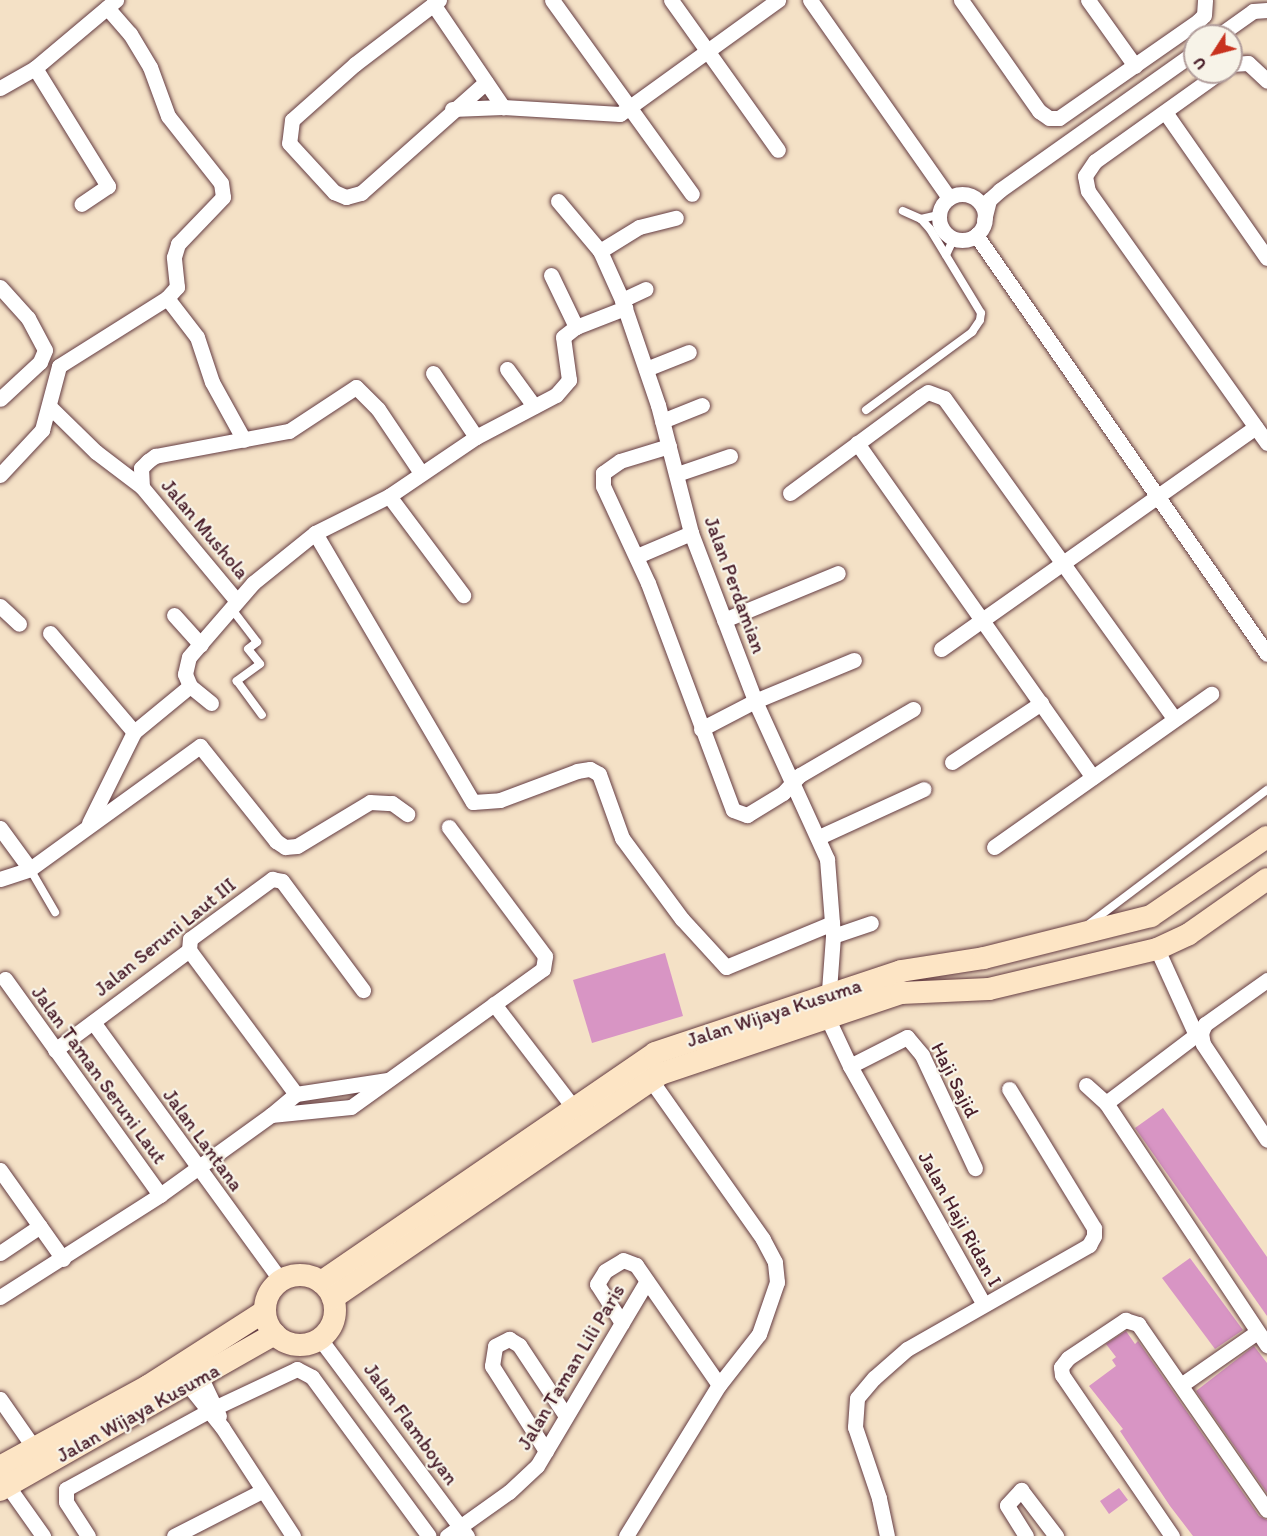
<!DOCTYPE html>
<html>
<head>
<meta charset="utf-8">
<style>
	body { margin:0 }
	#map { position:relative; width:1267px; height:1536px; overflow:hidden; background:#f4e1c6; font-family:Itim,sans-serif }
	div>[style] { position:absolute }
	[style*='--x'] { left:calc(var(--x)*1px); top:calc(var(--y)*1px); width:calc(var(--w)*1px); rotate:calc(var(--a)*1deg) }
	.building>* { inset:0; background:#d895c4 }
	.roads { filter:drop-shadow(0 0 2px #643c42) drop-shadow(0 0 2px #643c42) }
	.lane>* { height:8px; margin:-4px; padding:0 4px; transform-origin:4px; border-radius:4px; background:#fff }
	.street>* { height:15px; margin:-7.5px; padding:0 7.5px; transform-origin:7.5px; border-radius:7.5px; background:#fff }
	.street>.ring { margin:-7.5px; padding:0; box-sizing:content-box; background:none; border:15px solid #fff; border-radius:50% }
	.secondary>* { height:22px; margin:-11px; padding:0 11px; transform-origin:11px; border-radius:11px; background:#fde5c5 }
	.secondary>.ring { margin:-11px; padding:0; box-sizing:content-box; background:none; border:22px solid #fde5c5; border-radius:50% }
	span { translate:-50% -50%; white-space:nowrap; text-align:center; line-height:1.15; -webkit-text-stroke:4.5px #f7f3e8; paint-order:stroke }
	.street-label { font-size:20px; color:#4a1f2b }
	.north { position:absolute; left:1183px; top:24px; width:60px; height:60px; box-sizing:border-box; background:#f7f3e8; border:2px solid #b29e9c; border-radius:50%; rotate:234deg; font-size:16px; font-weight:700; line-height:24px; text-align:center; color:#4a1f2b }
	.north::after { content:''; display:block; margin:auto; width:21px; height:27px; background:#c8321e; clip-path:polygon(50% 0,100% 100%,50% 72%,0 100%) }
</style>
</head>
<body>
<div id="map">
	<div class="building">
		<div style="clip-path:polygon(665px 953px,683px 1016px,592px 1043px,573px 980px)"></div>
		<div style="clip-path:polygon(1163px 1108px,1267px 1257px,1267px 1316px,1135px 1128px)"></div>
		<div style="clip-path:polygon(1190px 1258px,1243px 1330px,1215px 1349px,1162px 1278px)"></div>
		<div style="clip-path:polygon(1126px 1331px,1135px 1344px,1138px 1341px,1259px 1516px,1267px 1520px,1267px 1536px,1193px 1536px,1170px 1506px,1120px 1431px,1123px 1429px,1089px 1386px,1116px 1366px,1112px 1360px,1116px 1357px,1106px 1344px)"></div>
		<div style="clip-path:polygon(1254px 1346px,1267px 1363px,1267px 1493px,1196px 1391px)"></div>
		<div style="clip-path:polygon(1119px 1488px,1128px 1500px,1109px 1514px,1100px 1501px)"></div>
	</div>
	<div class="roads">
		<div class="lane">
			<div style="--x:921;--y:219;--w:18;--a:-13"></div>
			<div style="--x:946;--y:255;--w:19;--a:-65"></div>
			<div style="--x:866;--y:410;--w:132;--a:-36.3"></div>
			<div style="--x:972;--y:332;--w:14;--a:-56"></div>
			<div style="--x:980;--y:320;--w:7;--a:-82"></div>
			<div style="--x:981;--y:313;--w:98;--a:-121.3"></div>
			<div style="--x:930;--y:229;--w:13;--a:-132"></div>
			<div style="--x:921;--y:219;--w:20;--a:-156"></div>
			<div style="--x:231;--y:608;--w:43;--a:52.6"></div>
			<div style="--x:257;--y:642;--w:11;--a:142"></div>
			<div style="--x:248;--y:649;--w:19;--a:51"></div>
			<div style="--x:260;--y:664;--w:29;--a:144"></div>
			<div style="--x:237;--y:681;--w:42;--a:53.7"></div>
			<div style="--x:30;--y:869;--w:50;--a:59.8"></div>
			<div style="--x:1089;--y:924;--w:223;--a:-37"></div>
		</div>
		<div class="street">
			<div style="--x:439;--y:0;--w:106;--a:142.7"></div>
			<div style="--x:355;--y:64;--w:84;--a:138.4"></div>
			<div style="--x:292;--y:120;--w:23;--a:97"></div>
			<div style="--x:289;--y:143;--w:67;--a:47.4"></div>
			<div style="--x:334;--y:192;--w:13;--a:23"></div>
			<div style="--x:346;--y:197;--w:16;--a:-15"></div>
			<div style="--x:361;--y:193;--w:167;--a:-41.6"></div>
			<div style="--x:552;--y:0;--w:239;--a:54.2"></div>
			<div style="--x:671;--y:0;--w:184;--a:54.5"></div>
			<div style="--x:810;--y:0;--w:242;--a:54.9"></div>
			<div style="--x:961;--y:0;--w:136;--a:54.9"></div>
			<div style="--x:1039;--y:111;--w:12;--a:35"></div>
			<div style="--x:1049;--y:118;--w:10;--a:0"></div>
			<div style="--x:1059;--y:118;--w:169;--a:-34.9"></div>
			<div style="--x:1198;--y:21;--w:8;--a:-45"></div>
			<div style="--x:1204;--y:15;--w:15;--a:-86"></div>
			<div style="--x:1088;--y:0;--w:81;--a:54.5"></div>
			<div style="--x:433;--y:4;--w:125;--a:55.8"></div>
			<div style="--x:1218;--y:36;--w:43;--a:-35.5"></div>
			<div style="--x:1253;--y:11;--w:14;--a:-4"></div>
			<div style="--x:1231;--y:64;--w:17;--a:-3"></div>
			<div style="--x:1248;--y:63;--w:26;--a:43"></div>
			<div style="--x:35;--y:68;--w:139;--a:58.3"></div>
			<div style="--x:108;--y:186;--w:32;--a:146"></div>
			<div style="--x:1220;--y:72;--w:153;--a:144.5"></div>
			<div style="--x:1095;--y:161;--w:18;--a:124"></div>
			<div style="--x:1085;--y:176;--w:15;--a:79"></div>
			<div style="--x:1088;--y:191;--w:309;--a:54.6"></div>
			<div style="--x:0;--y:88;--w:40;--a:-29.7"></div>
			<div style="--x:35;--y:68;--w:106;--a:-40"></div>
			<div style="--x:452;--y:109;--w:51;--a:-2.2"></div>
			<div style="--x:503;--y:107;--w:117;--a:3.4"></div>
			<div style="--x:620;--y:114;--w:195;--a:-35.8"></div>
			<div style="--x:1165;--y:112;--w:178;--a:55.1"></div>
			<div class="ring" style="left:939px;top:194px;width:31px;height:31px"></div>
			<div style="--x:558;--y:201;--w:65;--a:50"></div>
			<div style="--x:600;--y:251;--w:54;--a:65.8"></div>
			<div style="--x:622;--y:300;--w:111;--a:71.1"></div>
			<div style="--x:658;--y:405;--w:132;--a:75.5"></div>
			<div style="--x:691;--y:533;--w:180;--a:69.1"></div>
			<div style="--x:755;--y:701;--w:174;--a:65.5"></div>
			<div style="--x:827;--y:859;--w:77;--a:85.5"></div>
			<div style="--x:833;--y:936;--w:81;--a:94.2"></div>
			<div style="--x:827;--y:1017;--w:54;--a:64.9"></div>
			<div style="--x:850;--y:1066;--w:272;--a:60.7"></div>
			<div style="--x:984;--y:220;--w:21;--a:-76"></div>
			<div style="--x:989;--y:200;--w:15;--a:-42"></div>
			<div style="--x:1000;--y:190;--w:239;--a:-35.3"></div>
			<div style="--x:976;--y:235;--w:510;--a:55.22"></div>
			<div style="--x:600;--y:251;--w:46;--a:-31.6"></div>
			<div style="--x:639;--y:227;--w:38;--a:-14"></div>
			<div style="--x:551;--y:275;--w:58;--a:64.3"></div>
			<div style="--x:0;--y:287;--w:42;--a:47.9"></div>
			<div style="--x:28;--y:318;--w:36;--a:62"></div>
			<div style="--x:45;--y:350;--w:13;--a:113"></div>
			<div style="--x:40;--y:362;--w:54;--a:137.2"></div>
			<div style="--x:167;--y:298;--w:49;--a:52.4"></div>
			<div style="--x:197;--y:337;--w:47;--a:71.6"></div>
			<div style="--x:212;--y:382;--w:66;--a:61.1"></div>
			<div style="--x:622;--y:300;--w:26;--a:-25"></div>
			<div style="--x:507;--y:369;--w:46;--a:53.9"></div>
			<div style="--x:646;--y:369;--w:46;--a:-21.6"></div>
			<div style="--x:433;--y:373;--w:77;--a:56.1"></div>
			<div style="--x:51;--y:408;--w:63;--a:44.4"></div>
			<div style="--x:96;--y:452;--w:58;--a:37.3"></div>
			<div style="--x:662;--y:421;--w:43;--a:-21.8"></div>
			<div style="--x:857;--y:443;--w:409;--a:54.8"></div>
			<div style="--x:669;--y:446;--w:51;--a:163"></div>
			<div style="--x:620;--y:461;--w:21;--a:145"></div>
			<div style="--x:603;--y:473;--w:13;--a:90"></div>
			<div style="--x:603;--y:486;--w:107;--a:65.1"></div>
			<div style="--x:648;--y:583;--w:242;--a:69.5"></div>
			<div style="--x:733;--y:810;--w:15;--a:20"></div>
			<div style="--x:747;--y:815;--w:42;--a:-31.4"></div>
			<div style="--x:783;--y:793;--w:25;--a:-47"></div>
			<div style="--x:800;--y:775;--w:131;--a:-30.3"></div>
			<div style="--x:677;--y:474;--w:56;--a:-18.8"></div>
			<div style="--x:0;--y:475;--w:62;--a:-47"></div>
			<div style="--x:42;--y:430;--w:66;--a:-75.1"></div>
			<div style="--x:59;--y:366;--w:128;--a:-32.2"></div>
			<div style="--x:167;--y:298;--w:15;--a:-48"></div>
			<div style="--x:177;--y:287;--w:30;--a:-96"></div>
			<div style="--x:174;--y:257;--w:14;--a:-73"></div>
			<div style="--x:178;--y:244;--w:65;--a:-46.2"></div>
			<div style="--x:223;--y:197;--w:14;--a:-98"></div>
			<div style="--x:221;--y:183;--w:85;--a:-128.3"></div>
			<div style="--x:168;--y:116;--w:52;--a:-110.2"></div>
			<div style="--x:150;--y:67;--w:39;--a:-121"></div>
			<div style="--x:130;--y:34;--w:35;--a:-131"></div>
			<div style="--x:790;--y:493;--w:162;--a:-36.4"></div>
			<div style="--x:920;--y:397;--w:9;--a:-32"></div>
			<div style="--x:928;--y:392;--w:17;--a:21"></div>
			<div style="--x:944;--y:398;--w:395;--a:54.3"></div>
			<div style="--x:389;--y:496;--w:124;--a:53.2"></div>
			<div style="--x:315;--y:533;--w:312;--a:59.6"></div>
			<div style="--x:473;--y:802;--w:27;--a:-4"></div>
			<div style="--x:500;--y:800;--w:82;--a:-20.6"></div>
			<div style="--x:577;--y:771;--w:13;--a:-9"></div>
			<div style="--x:590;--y:769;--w:10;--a:29"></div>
			<div style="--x:599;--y:774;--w:68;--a:70.2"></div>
			<div style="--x:622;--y:838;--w:101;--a:53.5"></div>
			<div style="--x:682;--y:919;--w:65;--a:47.5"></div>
			<div style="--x:726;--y:967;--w:115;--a:-22.5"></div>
			<div style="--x:637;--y:556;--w:59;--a:-23.1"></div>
			<div style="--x:236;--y:600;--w:147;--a:-129.8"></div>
			<div style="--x:142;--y:487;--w:19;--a:-93"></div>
			<div style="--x:141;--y:468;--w:10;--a:-45"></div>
			<div style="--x:148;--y:461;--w:9;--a:-36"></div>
			<div style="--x:155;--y:456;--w:136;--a:-10.6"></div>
			<div style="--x:289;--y:431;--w:80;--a:-33.3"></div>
			<div style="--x:356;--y:387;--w:31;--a:45"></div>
			<div style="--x:378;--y:409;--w:77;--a:56.1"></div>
			<div style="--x:0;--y:606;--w:26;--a:43"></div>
			<div style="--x:174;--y:615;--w:40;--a:48"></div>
			<div style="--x:724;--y:620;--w:123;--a:-22.4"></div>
			<div style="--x:50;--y:633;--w:130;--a:49.7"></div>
			<div style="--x:941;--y:649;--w:385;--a:-35.2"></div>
			<div style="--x:190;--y:686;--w:27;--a:39"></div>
			<div style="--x:701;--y:729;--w:61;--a:-27.4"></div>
			<div style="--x:755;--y:701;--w:107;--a:-22.5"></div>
			<div style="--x:952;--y:762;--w:107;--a:-33.5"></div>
			<div style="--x:89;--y:823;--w:102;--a:-63.7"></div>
			<div style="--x:134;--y:732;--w:72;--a:-39.4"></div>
			<div style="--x:190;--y:686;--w:13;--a:-113"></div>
			<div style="--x:185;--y:674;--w:17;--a:-77"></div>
			<div style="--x:189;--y:657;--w:98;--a:-49.1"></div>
			<div style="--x:253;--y:583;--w:80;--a:-38.9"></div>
			<div style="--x:315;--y:533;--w:83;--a:-26.6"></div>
			<div style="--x:389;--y:496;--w:105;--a:-34.1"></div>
			<div style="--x:476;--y:437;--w:90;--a:-27.7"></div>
			<div style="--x:556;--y:395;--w:20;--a:-49"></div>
			<div style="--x:569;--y:380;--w:43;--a:-97.9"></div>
			<div style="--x:563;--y:337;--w:16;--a:-38"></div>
			<div style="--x:576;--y:327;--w:53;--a:-21.2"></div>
			<div style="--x:0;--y:828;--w:51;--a:53.8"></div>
			<div style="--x:819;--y:837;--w:115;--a:-24.6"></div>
			<div style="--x:994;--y:847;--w:266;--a:-35.2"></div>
			<div style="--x:0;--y:879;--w:32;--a:-18"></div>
			<div style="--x:30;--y:869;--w:210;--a:-35.9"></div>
			<div style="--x:200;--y:746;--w:122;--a:51.3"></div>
			<div style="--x:276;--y:841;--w:11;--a:34"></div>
			<div style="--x:285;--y:847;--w:12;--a:-5"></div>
			<div style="--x:297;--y:846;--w:85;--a:-31.1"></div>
			<div style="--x:370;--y:802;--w:22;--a:3"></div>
			<div style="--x:392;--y:803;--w:19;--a:36"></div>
			<div style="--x:833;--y:936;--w:40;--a:-18.9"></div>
			<div style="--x:189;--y:950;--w:179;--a:53.4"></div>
			<div style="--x:5;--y:979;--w:266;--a:54.3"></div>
			<div style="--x:1267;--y:980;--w:76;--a:144.6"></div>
			<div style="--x:1205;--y:1024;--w:10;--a:114"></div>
			<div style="--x:1201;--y:1033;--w:11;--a:80"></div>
			<div style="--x:1203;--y:1044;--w:115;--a:56.3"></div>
			<div style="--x:494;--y:1004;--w:130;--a:52.5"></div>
			<div style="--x:93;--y:1022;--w:320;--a:54"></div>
			<div style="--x:55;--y:1050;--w:167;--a:-36.7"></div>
			<div style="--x:189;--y:950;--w:11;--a:-85"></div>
			<div style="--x:190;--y:939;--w:102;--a:-36.2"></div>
			<div style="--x:272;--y:879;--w:10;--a:11"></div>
			<div style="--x:282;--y:881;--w:136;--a:53.4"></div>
			<div style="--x:850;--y:1066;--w:64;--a:-27"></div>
			<div style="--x:907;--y:1037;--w:23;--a:50"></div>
			<div style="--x:922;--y:1055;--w:125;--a:64.9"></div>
			<div style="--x:1086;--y:1085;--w:27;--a:42"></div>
			<div style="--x:1106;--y:1103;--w:291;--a:56.4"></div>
			<div style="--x:1106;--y:1103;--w:113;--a:-37.1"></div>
			<div style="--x:1196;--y:1035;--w:94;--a:-114.4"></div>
			<div style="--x:271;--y:1115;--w:33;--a:-40"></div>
			<div style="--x:296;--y:1094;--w:91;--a:-8.8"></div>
			<div style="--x:0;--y:1170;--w:109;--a:54.7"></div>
			<div style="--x:0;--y:1253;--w:48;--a:-34"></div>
			<div style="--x:0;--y:1297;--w:190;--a:-32.5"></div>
			<div style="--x:160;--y:1195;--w:137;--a:-35.8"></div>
			<div style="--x:271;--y:1115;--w:80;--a:-5.7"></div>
			<div style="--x:351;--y:1107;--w:236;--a:-35.7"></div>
			<div style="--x:543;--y:969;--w:13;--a:-81"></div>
			<div style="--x:545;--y:956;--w:161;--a:-126.7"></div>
			<div style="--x:622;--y:1323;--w:46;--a:-122.7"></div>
			<div style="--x:597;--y:1284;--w:15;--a:-58"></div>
			<div style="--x:605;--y:1271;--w:21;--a:-31"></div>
			<div style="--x:623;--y:1260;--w:14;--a:21"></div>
			<div style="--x:636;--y:1265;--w:146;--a:55.3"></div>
			<div style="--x:320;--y:1339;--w:246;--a:53.3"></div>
			<div style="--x:201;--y:1378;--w:42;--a:64.7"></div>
			<div style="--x:1181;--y:1385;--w:93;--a:-34.9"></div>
			<div style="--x:189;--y:1386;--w:53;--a:51.2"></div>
			<div style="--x:222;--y:1427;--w:130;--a:56.9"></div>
			<div style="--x:0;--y:1399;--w:60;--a:55.2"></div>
			<div style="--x:546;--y:1451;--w:101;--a:-122.4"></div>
			<div style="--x:492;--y:1366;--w:20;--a:-81"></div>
			<div style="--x:495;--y:1346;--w:16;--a:-27"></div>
			<div style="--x:509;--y:1339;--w:12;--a:31"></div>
			<div style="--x:519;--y:1345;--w:85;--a:56.5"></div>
			<div style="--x:2;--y:1478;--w:71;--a:54.7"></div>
			<div style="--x:88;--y:1536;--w:40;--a:-122.9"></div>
			<div style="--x:66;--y:1502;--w:13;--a:-90"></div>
			<div style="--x:66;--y:1489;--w:166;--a:-28.7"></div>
			<div style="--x:212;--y:1409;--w:94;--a:-25.2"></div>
			<div style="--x:297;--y:1369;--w:17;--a:28"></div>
			<div style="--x:312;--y:1377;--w:197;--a:53.7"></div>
			<div style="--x:174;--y:1536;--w:99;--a:-27.1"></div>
			<div style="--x:447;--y:1536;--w:76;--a:-35.4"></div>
			<div style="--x:509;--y:1492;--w:38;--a:-43"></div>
			<div style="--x:537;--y:1466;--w:215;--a:-59.3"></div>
			<div style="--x:626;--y:1536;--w:177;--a:-58.4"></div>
			<div style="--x:719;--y:1385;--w:65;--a:-51.9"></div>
			<div style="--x:759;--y:1334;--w:55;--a:-70.9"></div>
			<div style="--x:777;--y:1282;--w:20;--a:-96"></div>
			<div style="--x:775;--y:1262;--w:26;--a:-118"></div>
			<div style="--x:763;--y:1239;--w:196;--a:-125.2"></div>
			<div style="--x:887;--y:1536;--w:39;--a:-102"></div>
			<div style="--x:879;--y:1498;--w:75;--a:-108.7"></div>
			<div style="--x:855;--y:1427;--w:29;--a:-86"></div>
			<div style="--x:857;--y:1398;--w:26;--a:-50"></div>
			<div style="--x:874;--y:1378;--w:44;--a:-41.3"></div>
			<div style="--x:907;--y:1349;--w:210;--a:-29.7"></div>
			<div style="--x:1089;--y:1245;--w:10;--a:-61"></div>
			<div style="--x:1094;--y:1236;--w:8;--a:-90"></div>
			<div style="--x:1094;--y:1228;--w:163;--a:-121.4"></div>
			<div style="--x:1026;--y:1536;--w:36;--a:-122"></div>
			<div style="--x:1007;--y:1505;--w:21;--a:-47"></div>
			<div style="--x:1021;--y:1490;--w:58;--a:52.7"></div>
			<div style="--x:1172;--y:1536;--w:195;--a:-124.3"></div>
			<div style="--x:1062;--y:1375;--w:8;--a:-97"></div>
			<div style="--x:1061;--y:1367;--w:11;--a:-52"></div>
			<div style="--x:1068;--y:1358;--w:69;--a:-33.7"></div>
			<div style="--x:1125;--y:1320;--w:14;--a:17"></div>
			<div style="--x:1138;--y:1324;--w:226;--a:55.3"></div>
		</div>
		<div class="secondary">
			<div class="ring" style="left:265px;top:1275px;width:48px;height:48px"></div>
			<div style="--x:321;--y:1282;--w:405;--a:-34.4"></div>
			<div style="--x:655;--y:1053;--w:259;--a:-18.4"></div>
			<div style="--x:901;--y:971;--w:84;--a:-8.9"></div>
			<div style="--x:984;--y:958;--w:172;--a:-14.1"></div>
			<div style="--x:1151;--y:916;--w:140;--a:-34.3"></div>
			<div style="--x:333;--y:1298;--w:396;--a:-34.4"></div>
			<div style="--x:660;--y:1074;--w:254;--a:-18.6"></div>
			<div style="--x:901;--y:993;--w:88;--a:-2.6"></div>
			<div style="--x:989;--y:989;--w:173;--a:-13.4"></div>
			<div style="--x:1157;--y:949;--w:35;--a:-25"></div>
			<div style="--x:1189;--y:934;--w:95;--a:-35.2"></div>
			<div style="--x:0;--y:1467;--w:169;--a:-28.7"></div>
			<div style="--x:148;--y:1386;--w:139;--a:-32.7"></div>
			<div style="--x:0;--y:1490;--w:316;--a:-29.6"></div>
		</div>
	</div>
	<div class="street-label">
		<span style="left:205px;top:529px;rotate:50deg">Jalan Mushola</span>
		<span style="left:735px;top:585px;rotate:70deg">Jalan Perdamian</span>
		<span style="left:165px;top:937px;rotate:-39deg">Jalan Seruni Laut III</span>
		<span style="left:774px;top:1013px;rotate:-18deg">Jalan Wijaya Kusuma</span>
		<span style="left:99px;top:1075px;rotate:54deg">Jalan Taman Seruni Laut</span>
		<span style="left:955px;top:1080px;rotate:63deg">Haji Sajid</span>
		<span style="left:203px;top:1140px;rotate:54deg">Jalan Lantana</span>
		<span style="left:960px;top:1219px;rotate:61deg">Jalan Haji Ridan I</span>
		<span style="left:571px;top:1367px;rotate:-59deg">Jalan Taman Lili Paris</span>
		<span style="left:138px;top:1413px;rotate:-29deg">Jalan Wijaya Kusuma</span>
		<span style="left:411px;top:1424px;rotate:54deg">Jalan Flamboyan</span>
	</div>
	<div class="north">U</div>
</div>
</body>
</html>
